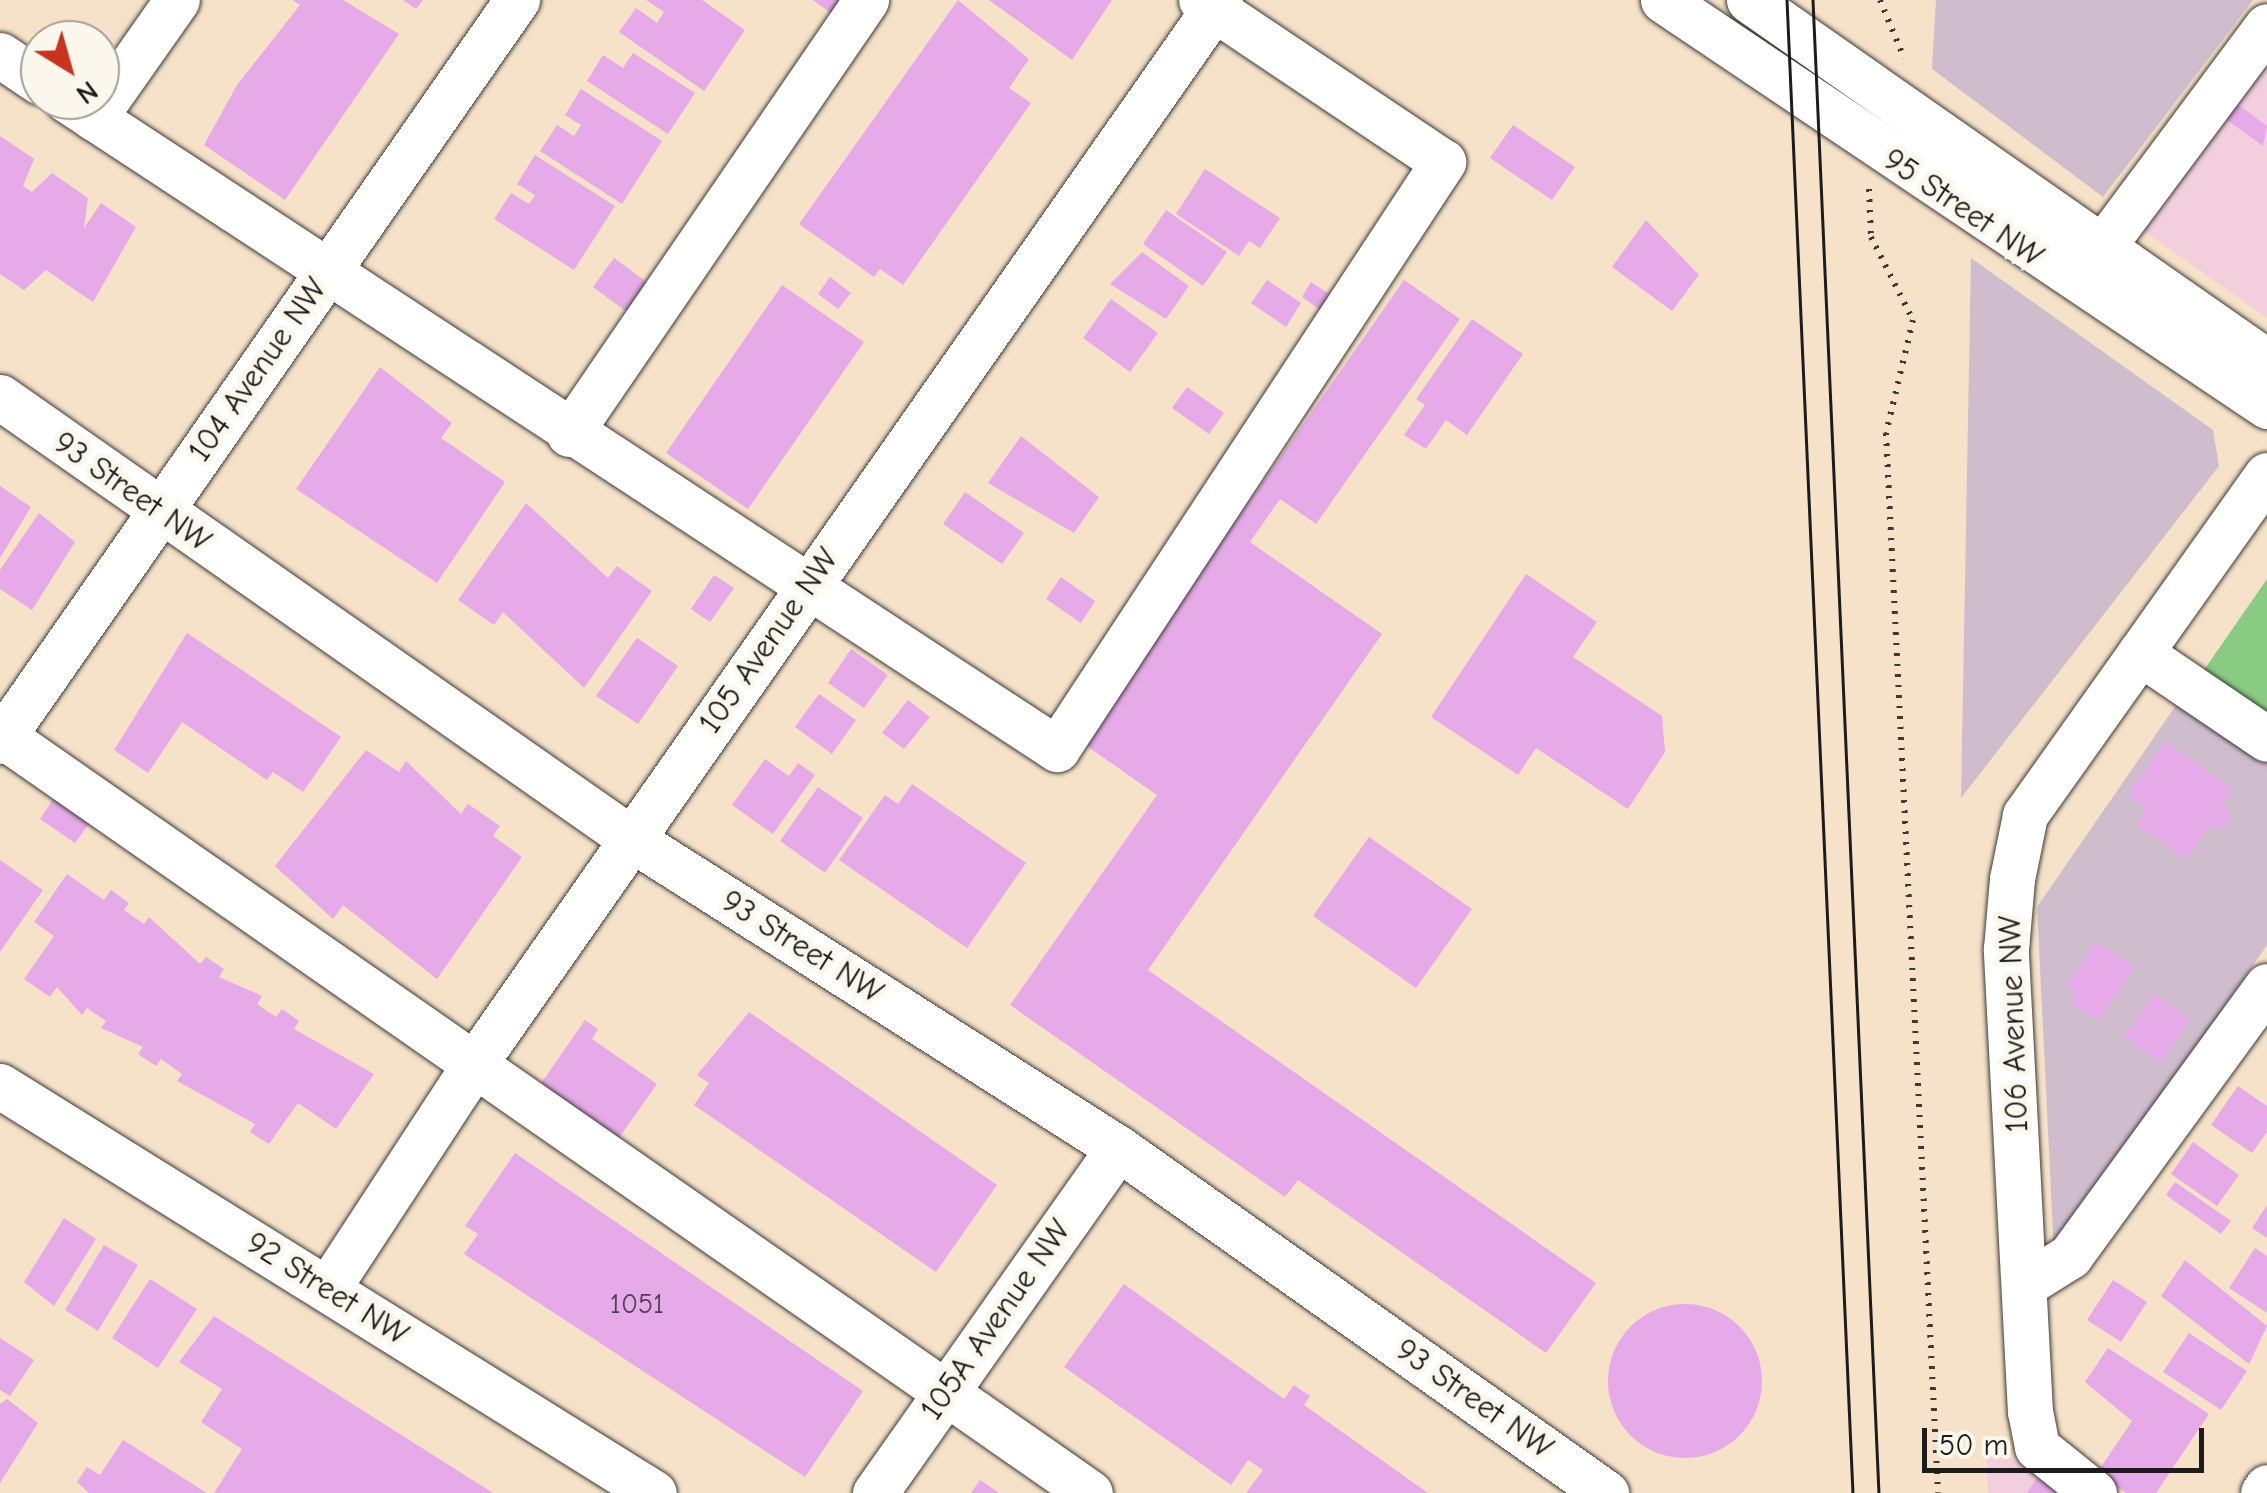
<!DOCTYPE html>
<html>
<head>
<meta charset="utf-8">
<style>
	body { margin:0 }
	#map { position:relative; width:2267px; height:1493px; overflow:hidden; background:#f5e2c8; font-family:"Comic Neue",sans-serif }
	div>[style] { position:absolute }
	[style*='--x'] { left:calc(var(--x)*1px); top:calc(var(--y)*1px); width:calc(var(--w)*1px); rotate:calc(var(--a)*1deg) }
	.built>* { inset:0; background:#f3cfde }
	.industrial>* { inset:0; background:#cfbdce }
	.green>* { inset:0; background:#89cb83 }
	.building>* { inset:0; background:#e6aae9 }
	.round { border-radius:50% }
	.path>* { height:6px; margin-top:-3px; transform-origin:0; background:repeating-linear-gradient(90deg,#3d3a36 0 2.5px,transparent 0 10.5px) }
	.roads { filter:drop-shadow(0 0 2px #3d3a36) drop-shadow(0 0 2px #3d3a36) }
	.minor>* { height:45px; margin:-22.5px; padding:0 22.5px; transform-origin:22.5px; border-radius:22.5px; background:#fff }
	.tram>* { height:2.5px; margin:-1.25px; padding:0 1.25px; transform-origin:1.25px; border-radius:1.25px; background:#1c1c1c }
	span { translate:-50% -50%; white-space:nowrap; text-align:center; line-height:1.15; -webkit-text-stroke:10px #fbf7ec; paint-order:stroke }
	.number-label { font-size:28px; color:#4e404f }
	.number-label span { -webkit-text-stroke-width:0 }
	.street-label { font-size:32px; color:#1c1c1c }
	.north { position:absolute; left:20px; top:20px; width:100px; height:100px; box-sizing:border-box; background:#fbf7ec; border:2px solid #a29f99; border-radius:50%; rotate:143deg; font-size:28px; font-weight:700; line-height:40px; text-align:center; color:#1c1c1c }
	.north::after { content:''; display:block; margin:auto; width:35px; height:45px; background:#c8321e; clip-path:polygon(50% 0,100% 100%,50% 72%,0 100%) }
	.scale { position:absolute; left:1922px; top:1428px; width:282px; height:45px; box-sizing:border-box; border:5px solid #1c1c1c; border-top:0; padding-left:12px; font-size:30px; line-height:35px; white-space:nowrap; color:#1c1c1c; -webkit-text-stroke:8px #fbf7ec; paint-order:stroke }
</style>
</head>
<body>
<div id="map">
	<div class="built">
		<div style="clip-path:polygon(2267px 51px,2267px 318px,2137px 226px)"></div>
		<div style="clip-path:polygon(1986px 1441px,2060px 1493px,1988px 1493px)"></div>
	</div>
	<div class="industrial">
		<div style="clip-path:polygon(1936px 0,2253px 0,2103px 197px,1932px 69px)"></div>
		<div style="clip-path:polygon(1971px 258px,2213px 430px,2219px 466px,1961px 798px)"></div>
		<div style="clip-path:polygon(2179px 701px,2267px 763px,2267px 945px,2054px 1253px,2037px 907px)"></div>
	</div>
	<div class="green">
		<div style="clip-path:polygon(2267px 579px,2267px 718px,2202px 673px)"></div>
	</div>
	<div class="building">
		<div style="clip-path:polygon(293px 0,343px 0,399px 34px,285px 200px,204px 145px,237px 85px,300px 5px)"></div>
		<div style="clip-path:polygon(403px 0,423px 0,416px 9px)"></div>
		<div style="clip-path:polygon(646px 0,702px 0,745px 30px,704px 91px,619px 32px,636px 8px,657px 23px,664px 12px)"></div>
		<div style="clip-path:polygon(813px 0,842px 0,832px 14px)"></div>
		<div style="clip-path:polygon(958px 0,1029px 59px,1009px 88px,1031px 103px,903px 285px,880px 269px,874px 277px,799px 224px)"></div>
		<div style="clip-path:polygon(989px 0,1112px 0,1072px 60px)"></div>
		<div style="clip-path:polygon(633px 53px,695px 93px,668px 134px,587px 81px,603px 55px,623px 68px)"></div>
		<div style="clip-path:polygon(581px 89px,662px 141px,622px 204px,540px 151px,557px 125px,574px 136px,581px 125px,565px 115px)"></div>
		<div style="clip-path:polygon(2224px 94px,2267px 126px,2263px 146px,2213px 110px)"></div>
		<div style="clip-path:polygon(1513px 125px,1575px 167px,1552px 200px,1490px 158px)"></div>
		<div style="clip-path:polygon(0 136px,34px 159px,23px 186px,32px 192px,52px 173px,88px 198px,84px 228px,101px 203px,136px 227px,93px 302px,46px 270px,24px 290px,0 274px)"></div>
		<div style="clip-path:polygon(535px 155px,615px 206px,574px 270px,494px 219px,511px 193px,529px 204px,535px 195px,517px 184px)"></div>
		<div style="clip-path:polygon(1205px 169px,1280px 218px,1260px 248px,1249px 241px,1239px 256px,1176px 214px)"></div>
		<div style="clip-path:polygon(1166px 210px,1227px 252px,1203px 286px,1143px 244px)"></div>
		<div style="clip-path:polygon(1646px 220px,1699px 275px,1672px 311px,1612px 267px)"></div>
		<div style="clip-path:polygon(1142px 252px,1189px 286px,1166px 319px,1110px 284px)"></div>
		<div style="clip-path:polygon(614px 258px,648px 283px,627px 312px,593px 287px)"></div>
		<div style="clip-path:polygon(830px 277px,851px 293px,838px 309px,818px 294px)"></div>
		<div style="clip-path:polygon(1267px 280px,1301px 303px,1286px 327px,1251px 303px)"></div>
		<div style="clip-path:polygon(1404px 280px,1460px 319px,1316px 524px,1280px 499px,1250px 542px,1382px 634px,1148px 970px,1596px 1283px,1546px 1353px,1298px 1180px,1285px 1197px,1010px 1005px,1157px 795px,1081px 742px)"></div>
		<div style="clip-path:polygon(1311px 282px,1334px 297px,1323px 312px,1302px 297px)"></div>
		<div style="clip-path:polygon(782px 285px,864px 342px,748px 509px,666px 453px)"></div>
		<div style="clip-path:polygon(1111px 299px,1158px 333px,1130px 372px,1083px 338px)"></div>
		<div style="clip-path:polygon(1472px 319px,1523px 354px,1467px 435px,1446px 420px,1426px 449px,1404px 435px,1425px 405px,1416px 399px)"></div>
		<div style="clip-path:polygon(380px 367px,452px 423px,441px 438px,505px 482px,437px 583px,296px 489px)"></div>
		<div style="clip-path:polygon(1187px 387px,1224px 413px,1209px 434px,1172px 408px)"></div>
		<div style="clip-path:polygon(1021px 436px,1099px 497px,1074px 533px,988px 483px)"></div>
		<div style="clip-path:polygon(0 486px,31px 507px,0 558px)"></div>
		<div style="clip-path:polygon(965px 492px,1024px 533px,1002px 564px,943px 524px)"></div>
		<div style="clip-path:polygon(526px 503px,608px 578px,617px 566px,652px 591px,584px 688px,503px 612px,494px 625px,458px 600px)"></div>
		<div style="clip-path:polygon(39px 513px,75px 542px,32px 610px,0 589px,0 570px)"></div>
		<div style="clip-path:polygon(1526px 574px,1597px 622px,1573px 657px,1662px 716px,1665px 752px,1628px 809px,1536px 748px,1518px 775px,1431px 717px)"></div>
		<div style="clip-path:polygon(714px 575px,734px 588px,710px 622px,691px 609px)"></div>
		<div style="clip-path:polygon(1061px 577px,1095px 601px,1081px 623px,1046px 599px)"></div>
		<div style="clip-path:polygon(187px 633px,341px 737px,303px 792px,273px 772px,267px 780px,182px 722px,148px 773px,114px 750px)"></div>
		<div style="clip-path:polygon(637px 638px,678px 666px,638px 724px,596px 696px)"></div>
		<div style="clip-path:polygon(851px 649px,888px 675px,864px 708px,828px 683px)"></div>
		<div style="clip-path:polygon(819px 694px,856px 720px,832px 754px,795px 727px)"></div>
		<div style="clip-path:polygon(908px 700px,930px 717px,904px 749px,882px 733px)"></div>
		<div style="clip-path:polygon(2165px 742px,2233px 789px,2221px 806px,2233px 814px,2222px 831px,2212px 823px,2187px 859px,2136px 824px,2147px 808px,2128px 795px)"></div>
		<div style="clip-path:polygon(366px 750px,399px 772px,406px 761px,461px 814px,468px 804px,500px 826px,493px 836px,522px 857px,437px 979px,343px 905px,333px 919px,275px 866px)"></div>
		<div style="clip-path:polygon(765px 759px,789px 776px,798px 763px,815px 775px,773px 834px,732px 805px)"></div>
		<div style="clip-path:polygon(912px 784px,1026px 863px,967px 948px,839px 860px,885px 795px,898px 804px)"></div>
		<div style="clip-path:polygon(818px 787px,863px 818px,825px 873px,780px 841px)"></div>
		<div style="clip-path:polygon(58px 792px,94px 817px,75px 843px,40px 819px)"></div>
		<div style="clip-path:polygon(1369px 837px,1472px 909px,1416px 988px,1313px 916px)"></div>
		<div style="clip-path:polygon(0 860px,43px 890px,0 952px)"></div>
		<div style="clip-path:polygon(67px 874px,104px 900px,111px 890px,129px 903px,124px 910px,144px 924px,149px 917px,200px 964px,206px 957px,224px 969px,219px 977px,262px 996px,257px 1004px,276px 1017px,282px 1009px,299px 1021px,294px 1029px,374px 1074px,336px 1129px,298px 1103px,269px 1144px,250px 1132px,255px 1124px,177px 1081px,182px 1074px,161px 1059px,156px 1066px,138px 1054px,143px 1047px,101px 1028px,106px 1021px,87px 1008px,82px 1015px,57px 987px,50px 997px,24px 979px,54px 936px,34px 922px)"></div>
		<div style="clip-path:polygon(2096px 942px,2135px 967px,2099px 1021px,2070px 1003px,2077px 993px,2066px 986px)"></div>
		<div style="clip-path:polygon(2154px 994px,2190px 1019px,2160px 1063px,2124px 1037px)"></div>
		<div style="clip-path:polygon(749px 1012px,997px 1185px,936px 1272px,694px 1105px,709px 1083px,697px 1075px)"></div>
		<div style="clip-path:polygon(585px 1020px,598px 1029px,592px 1039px,657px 1084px,616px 1142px,540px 1085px)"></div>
		<div style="clip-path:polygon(2238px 1086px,2267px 1106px,2267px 1132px,2252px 1153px,2211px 1125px)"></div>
		<div style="clip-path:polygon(2193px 1142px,2239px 1175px,2217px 1206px,2171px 1174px)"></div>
		<div style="clip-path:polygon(515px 1153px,863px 1391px,805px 1477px,464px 1254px,478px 1234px,465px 1226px)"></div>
		<div style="clip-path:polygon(2175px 1182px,2231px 1221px,2221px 1234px,2166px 1195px)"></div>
		<div style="clip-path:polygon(2267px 1205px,2267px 1238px,2252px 1228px)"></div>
		<div style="clip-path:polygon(64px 1218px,96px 1239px,54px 1306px,24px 1282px)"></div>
		<div style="clip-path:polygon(104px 1245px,138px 1265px,98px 1331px,65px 1310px)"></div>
		<div style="clip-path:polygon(2255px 1248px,2267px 1256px,2267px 1313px,2229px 1288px)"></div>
		<div style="clip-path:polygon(2185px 1260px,2267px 1326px,2249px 1364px,2161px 1296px)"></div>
		<div style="clip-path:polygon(150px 1279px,197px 1309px,158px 1368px,112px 1338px)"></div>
		<div style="clip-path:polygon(2113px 1280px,2147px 1302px,2121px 1342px,2087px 1320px)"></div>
		<div style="clip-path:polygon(1124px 1284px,1284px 1399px,1294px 1385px,1310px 1396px,1304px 1405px,1428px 1493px,1246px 1493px,1263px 1470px,1248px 1460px,1231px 1485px,1064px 1367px)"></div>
		<div class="round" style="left:1608px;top:1304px;width:154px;height:154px"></div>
		<div style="clip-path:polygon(214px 1316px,493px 1493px,214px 1493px,242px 1449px,201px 1422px,222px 1389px,179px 1362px)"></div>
		<div style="clip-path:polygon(2189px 1333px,2247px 1371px,2221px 1410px,2163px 1372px)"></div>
		<div style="clip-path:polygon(0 1338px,34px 1360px,10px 1396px,0 1390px)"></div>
		<div style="clip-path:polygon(2108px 1348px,2209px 1414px,2156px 1493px,2126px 1493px,2097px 1473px,2132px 1421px,2085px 1382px)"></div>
		<div style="clip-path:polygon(7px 1399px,38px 1423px,0 1483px,0 1404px)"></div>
		<div style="clip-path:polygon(123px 1440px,207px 1493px,89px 1493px,77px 1482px,87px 1467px,100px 1475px)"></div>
		<div style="clip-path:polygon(2037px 1478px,2060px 1493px,2027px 1493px)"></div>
		<div style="clip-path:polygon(980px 1480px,999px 1493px,971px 1493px)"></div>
	</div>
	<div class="path">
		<div style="--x:1880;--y:0;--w:63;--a:67.5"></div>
		<div style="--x:1869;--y:189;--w:48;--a:87.6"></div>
		<div style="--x:1871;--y:237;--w:93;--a:63.2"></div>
		<div style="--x:1913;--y:320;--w:116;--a:103.4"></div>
		<div style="--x:1886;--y:433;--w:1061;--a:87.19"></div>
	</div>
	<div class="roads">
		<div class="minor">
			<div style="--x:1663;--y:0;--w:728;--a:33.91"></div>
			<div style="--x:1749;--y:0;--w:632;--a:34.95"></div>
			<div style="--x:0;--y:55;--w:48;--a:34"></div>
			<div style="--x:67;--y:100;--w:1184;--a:33.25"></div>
			<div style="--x:1057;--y:749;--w:703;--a:-56.67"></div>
			<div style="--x:1443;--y:162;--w:291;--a:-146.2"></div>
			<div style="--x:94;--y:118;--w:144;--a:-54.9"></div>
			<div style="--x:2103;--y:246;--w:274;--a:-53.3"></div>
			<div style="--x:0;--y:397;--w:769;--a:34.99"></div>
			<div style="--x:630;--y:838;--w:578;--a:32.43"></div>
			<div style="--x:1118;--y:1148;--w:598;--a:35.26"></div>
			<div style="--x:569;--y:434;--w:526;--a:-55.61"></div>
			<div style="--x:2140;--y:653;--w:153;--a:34.1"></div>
			<div style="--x:0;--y:734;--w:1328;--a:34.85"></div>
			<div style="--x:0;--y:741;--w:904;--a:-55.1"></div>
			<div style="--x:0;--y:1086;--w:770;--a:31.9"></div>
			<div style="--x:2027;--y:1283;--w:51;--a:-32.1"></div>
			<div style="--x:2070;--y:1256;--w:334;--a:-53.9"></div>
			<div style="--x:328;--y:1288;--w:269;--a:-56.8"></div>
			<div style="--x:475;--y:1063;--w:1298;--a:-54.98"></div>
			<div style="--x:875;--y:1493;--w:422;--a:-54.8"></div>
			<div style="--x:2094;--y:1493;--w:73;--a:-141.1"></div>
			<div style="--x:2037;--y:1447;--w:36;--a:-101"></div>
			<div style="--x:2030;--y:1412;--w:464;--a:-93"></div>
			<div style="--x:2006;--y:949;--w:70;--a:-85.1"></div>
			<div style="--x:2012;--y:879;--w:65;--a:-78.5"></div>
			<div style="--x:2025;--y:815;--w:417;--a:-54.6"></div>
			<div style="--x:2263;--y:1493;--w:7;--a:-56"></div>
		</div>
	</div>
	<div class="tram">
		<div style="--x:1787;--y:0;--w:1494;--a:87.47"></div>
		<div style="--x:1813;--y:0;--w:1494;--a:87.47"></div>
	</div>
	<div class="number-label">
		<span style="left:637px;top:1304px">1051</span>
	</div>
	<div class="street-label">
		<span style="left:1963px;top:208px;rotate:34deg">95 Street NW</span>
		<span style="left:258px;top:370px;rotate:-55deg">104 Avenue NW</span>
		<span style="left:132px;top:492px;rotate:35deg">93 Street NW</span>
		<span style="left:769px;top:641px;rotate:-55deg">105 Avenue NW</span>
		<span style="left:802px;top:947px;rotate:32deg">93 Street NW</span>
		<span style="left:2014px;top:1024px;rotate:-92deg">106 Avenue NW</span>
		<span style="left:327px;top:1289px;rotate:32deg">92 Street NW</span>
		<span style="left:996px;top:1320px;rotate:-55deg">105A Avenue NW</span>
		<span style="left:1474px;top:1399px;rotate:35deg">93 Street NW</span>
	</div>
	<div class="north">N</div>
	<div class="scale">50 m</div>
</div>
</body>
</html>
